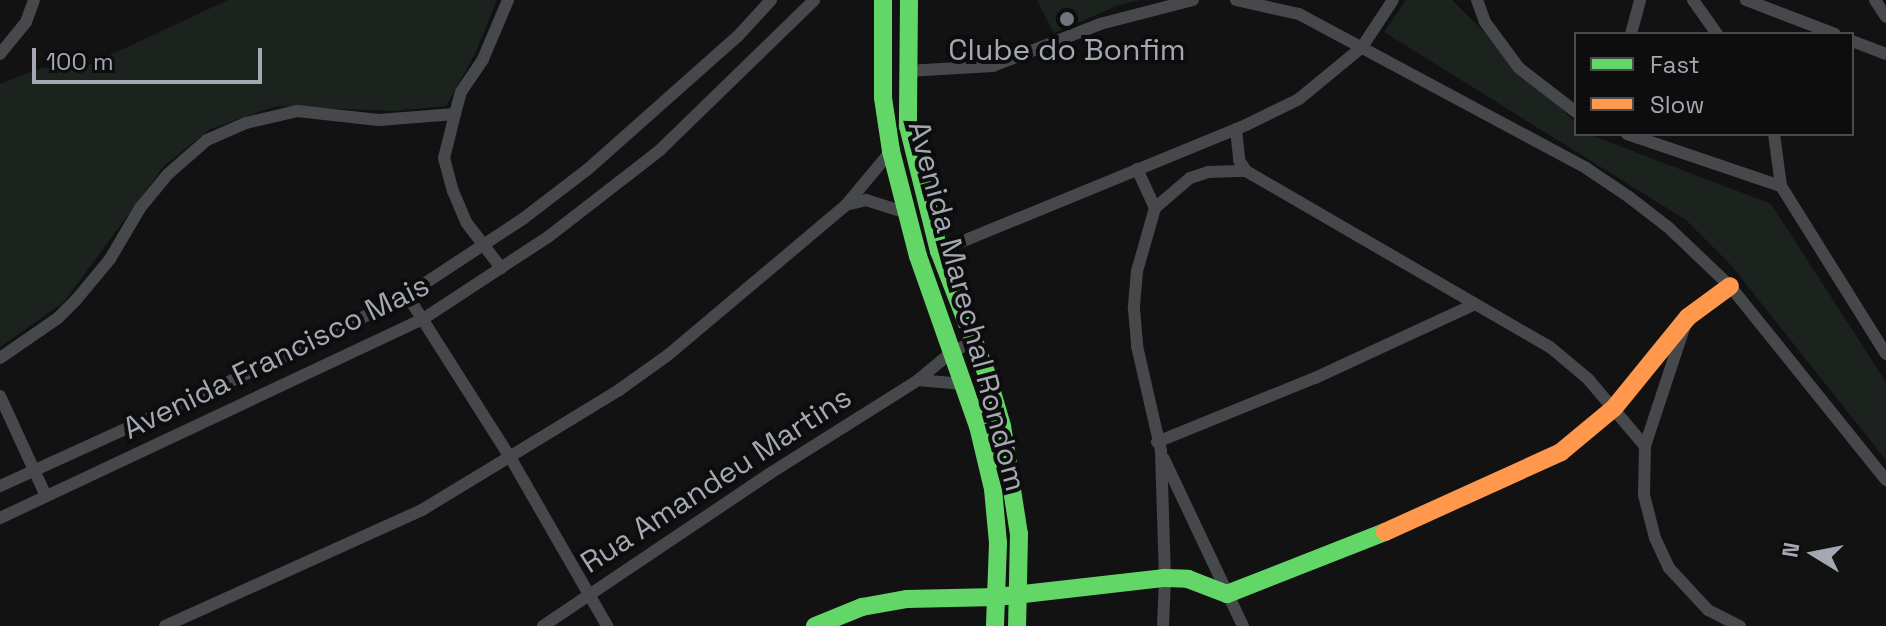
<!DOCTYPE html>
<html>
<head>
<meta charset="utf-8">
<style>
	body { margin:0 }
	#map { position:relative; width:1886px; height:626px; overflow:hidden; background:#121213; font-family:"Space Grotesk",sans-serif }
	div>[style] { position:absolute }
	[style*='--x'] { left:calc(var(--x)*1px); top:calc(var(--y)*1px); width:calc(var(--w)*1px); rotate:calc(var(--a)*1deg) }
	.green>* { inset:0; background:#1c231e }
	.street>* { height:12px; margin:-6px; padding:0 6px; transform-origin:6px; border-radius:6px; background:#47484b }
	.fast>* { height:18px; margin:-9px; padding:0 9px; transform-origin:9px; border-radius:9px; background:#63d668 }
	.slow>* { height:18px; margin:-9px; padding:0 9px; transform-origin:9px; border-radius:9px; background:#ff974d }
	.dots>* { width:22px; height:22px; translate:-50% -50%; box-sizing:border-box; border:4px solid #0d0d0e; border-radius:50% }
	span { translate:-50% -50%; white-space:nowrap; text-align:center; line-height:1.15; -webkit-text-stroke:8px #0d0d0e; paint-order:stroke }
	.poi-label { font-size:30px; color:#a4a8b3 }
	.street-label { font-size:30px; color:#a4a8b3 }
	.legend { position:absolute; left:1574px; top:32px; width:280px; height:104px; box-sizing:border-box; background:#0d0d0e; border:2px solid #494b50; margin:0; padding:10px 14px; list-style:none; font-size:24px; color:#a4a8b3 }
	.legend li { display:flex; align-items:center; gap:16px; height:40px }
	.legend b { width:40px; border:2px solid #494b50 }
	.north { position:absolute; left:1774px; top:514px; width:80px; height:80px; -webkit-text-stroke:6px #0d0d0e; paint-order:stroke; rotate:280deg; font-size:22px; font-weight:700; line-height:32px; text-align:center; color:#a4a8b3 }
	.north::after { content:''; display:block; margin:auto; width:28px; height:36px; background:#a4a8b3; clip-path:polygon(50% 0,100% 100%,50% 72%,0 100%) }
	.scale { position:absolute; left:32px; top:48px; width:230px; height:36px; box-sizing:border-box; border:4px solid #a4a8b3; border-top:0; padding-left:10px; font-size:24px; line-height:28px; white-space:nowrap; color:#a4a8b3; -webkit-text-stroke:6px #0d0d0e; paint-order:stroke }
</style>
</head>
<body>
<div id="map">
	<div class="green">
		<div style="clip-path:polygon(228px 0,497px 0,475px 54px,446px 106px,393px 111px,276px 106px,210px 129px,164px 166px,64px 302px,0 347px,0 84px,41px 68px,87px 66px)"></div>
		<div style="clip-path:polygon(1037px 0,1142px 0,1119px 5px,1054px 33px)"></div>
		<div style="clip-path:polygon(1406px 0,1452px 0,1576px 123px,1576px 134px,1588px 134px,1771px 204px,1886px 382px,1886px 460px,1730px 264px,1686px 220px,1384px 32px)"></div>
	</div>
	<div class="street">
		<div style="--x:1236;--y:0;--w:65;--a:12.5"></div>
		<div style="--x:1299;--y:14;--w:326;--a:28.2"></div>
		<div style="--x:1586;--y:168;--w:52;--a:34"></div>
		<div style="--x:1629;--y:197;--w:49;--a:37.6"></div>
		<div style="--x:1668;--y:227;--w:86;--a:43.6"></div>
		<div style="--x:1730;--y:286;--w:249;--a:51.2"></div>
		<div style="--x:1477;--y:0;--w:23;--a:70"></div>
		<div style="--x:1485;--y:22;--w:57;--a:53.5"></div>
		<div style="--x:1519;--y:68;--w:72;--a:37.7"></div>
		<div style="--x:1693;--y:0;--w:42;--a:54.8"></div>
		<div style="--x:1746;--y:0;--w:95;--a:20.9"></div>
		<div style="--x:1875;--y:0;--w:20;--a:57"></div>
		<div style="--x:1631;--y:34;--w:35;--a:-75"></div>
		<div style="--x:1852;--y:41;--w:36;--a:21"></div>
		<div style="--x:0;--y:54;--w:41;--a:-50.9"></div>
		<div style="--x:26;--y:22;--w:23;--a:-70"></div>
		<div style="--x:907;--y:71;--w:86;--a:-3.3"></div>
		<div style="--x:993;--y:66;--w:115;--a:-21.4"></div>
		<div style="--x:1100;--y:24;--w:96;--a:-14.5"></div>
		<div style="--x:455;--y:114;--w:45;--a:104"></div>
		<div style="--x:444;--y:158;--w:34;--a:75"></div>
		<div style="--x:453;--y:191;--w:34;--a:67"></div>
		<div style="--x:466;--y:222;--w:58;--a:52.7"></div>
		<div style="--x:1236;--y:129;--w:31;--a:84"></div>
		<div style="--x:1239;--y:160;--w:13;--a:58"></div>
		<div style="--x:1246;--y:171;--w:351;--a:30.1"></div>
		<div style="--x:1550;--y:347;--w:50;--a:40.1"></div>
		<div style="--x:1588;--y:379;--w:88;--a:49.6"></div>
		<div style="--x:1627;--y:134;--w:163;--a:18.7"></div>
		<div style="--x:1781;--y:186;--w:198;--a:58"></div>
		<div style="--x:1774;--y:134;--w:52;--a:82.3"></div>
		<div style="--x:1137;--y:169;--w:43;--a:65.2"></div>
		<div style="--x:1155;--y:208;--w:66;--a:105.9"></div>
		<div style="--x:1137;--y:271;--w:38;--a:95"></div>
		<div style="--x:1134;--y:309;--w:37;--a:85"></div>
		<div style="--x:1137;--y:346;--w:108;--a:77.1"></div>
		<div style="--x:1161;--y:451;--w:127;--a:88.2"></div>
		<div style="--x:1165;--y:578;--w:48;--a:92.4"></div>
		<div style="--x:846;--y:205;--w:21;--a:-14"></div>
		<div style="--x:866;--y:200;--w:43;--a:17.6"></div>
		<div style="--x:1155;--y:208;--w:46;--a:-40.6"></div>
		<div style="--x:1190;--y:178;--w:19;--a:-18"></div>
		<div style="--x:1208;--y:172;--w:38;--a:-2"></div>
		<div style="--x:939;--y:251;--w:332;--a:-22.3"></div>
		<div style="--x:1246;--y:125;--w:59;--a:-26.1"></div>
		<div style="--x:1299;--y:99;--w:82;--a:-39.5"></div>
		<div style="--x:1362;--y:47;--w:56;--a:-56.6"></div>
		<div style="--x:407;--y:295;--w:192;--a:57.6"></div>
		<div style="--x:510;--y:457;--w:195;--a:60.1"></div>
		<div style="--x:1684;--y:328;--w:124;--a:108.3"></div>
		<div style="--x:1645;--y:446;--w:49;--a:91.2"></div>
		<div style="--x:1644;--y:495;--w:44;--a:75.7"></div>
		<div style="--x:1655;--y:538;--w:33;--a:65"></div>
		<div style="--x:1669;--y:568;--w:57;--a:47.1"></div>
		<div style="--x:1708;--y:610;--w:36;--a:27"></div>
		<div style="--x:0;--y:358;--w:70;--a:-34.6"></div>
		<div style="--x:58;--y:318;--w:25;--a:-45"></div>
		<div style="--x:76;--y:300;--w:53;--a:-50.3"></div>
		<div style="--x:110;--y:259;--w:59;--a:-59.5"></div>
		<div style="--x:140;--y:208;--w:44;--a:-50.5"></div>
		<div style="--x:168;--y:174;--w:52;--a:-41.1"></div>
		<div style="--x:207;--y:140;--w:43;--a:-23.6"></div>
		<div style="--x:246;--y:123;--w:52;--a:-13.2"></div>
		<div style="--x:297;--y:111;--w:82;--a:6.3"></div>
		<div style="--x:379;--y:120;--w:76;--a:-4.5"></div>
		<div style="--x:455;--y:114;--w:23;--a:-75"></div>
		<div style="--x:461;--y:92;--w:40;--a:-56"></div>
		<div style="--x:483;--y:59;--w:64;--a:-67"></div>
		<div style="--x:918;--y:380;--w:45;--a:5.1"></div>
		<div style="--x:0;--y:396;--w:110;--a:65.3"></div>
		<div style="--x:1157;--y:442;--w:170;--a:-22.1"></div>
		<div style="--x:1315;--y:378;--w:174;--a:-24.8"></div>
		<div style="--x:1164;--y:459;--w:185;--a:64.7"></div>
		<div style="--x:0;--y:486;--w:325;--a:-24.5"></div>
		<div style="--x:296;--y:351;--w:124;--a:-26.8"></div>
		<div style="--x:407;--y:295;--w:140;--a:-33.3"></div>
		<div style="--x:524;--y:218;--w:81;--a:-37.4"></div>
		<div style="--x:588;--y:169;--w:200;--a:-41.6"></div>
		<div style="--x:738;--y:36;--w:49;--a:-47.5"></div>
		<div style="--x:0;--y:518;--w:467;--a:-25.2"></div>
		<div style="--x:423;--y:319;--w:149;--a:-33.3"></div>
		<div style="--x:548;--y:237;--w:142;--a:-37.8"></div>
		<div style="--x:660;--y:150;--w:215;--a:-44.2"></div>
		<div style="--x:165;--y:626;--w:282;--a:-24.3"></div>
		<div style="--x:422;--y:510;--w:231;--a:-31.3"></div>
		<div style="--x:619;--y:390;--w:60;--a:-35.5"></div>
		<div style="--x:668;--y:355;--w:233;--a:-40.1"></div>
		<div style="--x:846;--y:205;--w:70;--a:-50.2"></div>
		<div style="--x:543;--y:626;--w:272;--a:-33.9"></div>
		<div style="--x:769;--y:474;--w:176;--a:-32.2"></div>
		<div style="--x:918;--y:380;--w:45;--a:-39.6"></div>
		<div style="--x:953;--y:351;--w:23;--a:-23"></div>
	</div>
	<div class="fast">
		<div style="--x:883;--y:0;--w:98;--a:90"></div>
		<div style="--x:883;--y:98;--w:54;--a:81.4"></div>
		<div style="--x:891;--y:151;--w:108;--a:75.6"></div>
		<div style="--x:918;--y:256;--w:180;--a:70.6"></div>
		<div style="--x:978;--y:426;--w:65;--a:76.6"></div>
		<div style="--x:993;--y:489;--w:54;--a:84.7"></div>
		<div style="--x:998;--y:543;--w:83;--a:92.1"></div>
		<div style="--x:909;--y:0;--w:126;--a:90.5"></div>
		<div style="--x:908;--y:126;--w:129;--a:76.1"></div>
		<div style="--x:939;--y:251;--w:133;--a:68.8"></div>
		<div style="--x:987;--y:375;--w:53;--a:73.6"></div>
		<div style="--x:1002;--y:426;--w:109;--a:81.1"></div>
		<div style="--x:1019;--y:534;--w:92;--a:91.2"></div>
		<div style="--x:815;--y:626;--w:51;--a:-22"></div>
		<div style="--x:862;--y:607;--w:46;--a:-10.1"></div>
		<div style="--x:907;--y:599;--w:90;--a:-1.3"></div>
		<div style="--x:997;--y:597;--w:169;--a:-6.5"></div>
		<div style="--x:1165;--y:578;--w:23;--a:2"></div>
		<div style="--x:1188;--y:579;--w:42;--a:21"></div>
		<div style="--x:1227;--y:594;--w:170;--a:-21.4"></div>
	</div>
	<div class="slow">
		<div style="--x:1385;--y:532;--w:193;--a:-24.4"></div>
		<div style="--x:1561;--y:452;--w:69;--a:-39.7"></div>
		<div style="--x:1614;--y:408;--w:117;--a:-50.9"></div>
		<div style="--x:1688;--y:317;--w:52;--a:-36.4"></div>
	</div>
	<div class="dots">
		<div style="left:1067px;top:19px;background:#71747b"></div>
	</div>
	<div class="poi-label">
		<span style="left:1067px;top:50px">Clube do Bonfim</span>
	</div>
	<div class="street-label">
		<span style="left:967px;top:306px;rotate:75deg">Avenida Marechal Rondom</span>
		<span style="left:276px;top:357px;rotate:-26deg">Avenida Francisco Mais</span>
		<span style="left:716px;top:480px;rotate:-33deg">Rua Amandeu Martins</span>
	</div>
	<ul class="legend">
	<li><b style="height:10px;background:#63d668"></b>Fast</li>
	<li><b style="height:10px;background:#ff974d"></b>Slow</li>
	</ul>
	<div class="north">N</div>
	<div class="scale">100 m</div>
</div>
</body>
</html>
